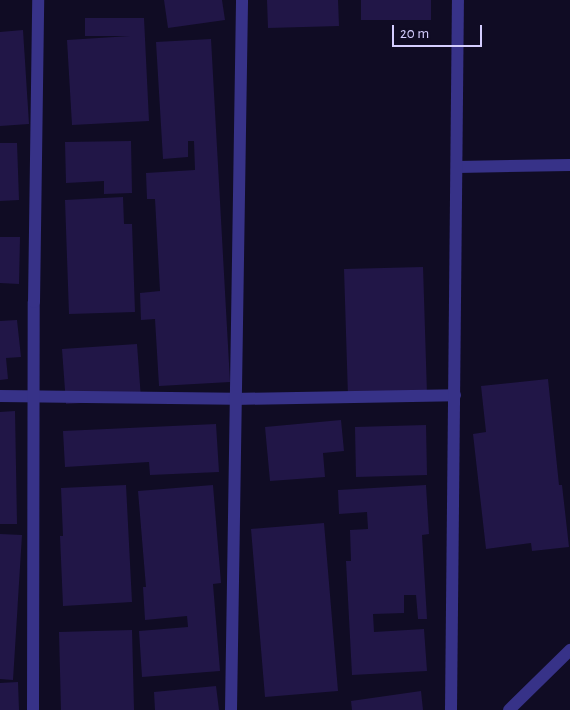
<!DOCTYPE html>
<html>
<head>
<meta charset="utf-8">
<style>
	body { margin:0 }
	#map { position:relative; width:570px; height:710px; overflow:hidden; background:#100c24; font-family:"Alegreya Sans",sans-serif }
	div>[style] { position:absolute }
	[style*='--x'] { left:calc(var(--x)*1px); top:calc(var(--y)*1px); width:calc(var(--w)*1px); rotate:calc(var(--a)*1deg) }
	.building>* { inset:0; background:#211647 }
	.minor>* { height:12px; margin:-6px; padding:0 6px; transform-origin:6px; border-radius:6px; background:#373288 }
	span { translate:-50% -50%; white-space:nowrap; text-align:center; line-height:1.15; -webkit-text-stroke:4.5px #100c24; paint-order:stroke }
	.scale { position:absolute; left:392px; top:25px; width:90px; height:22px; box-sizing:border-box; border:2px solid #d5ceff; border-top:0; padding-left:6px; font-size:15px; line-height:18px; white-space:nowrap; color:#d5ceff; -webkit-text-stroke:4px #100c24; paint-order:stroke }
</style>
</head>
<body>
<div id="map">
	<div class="building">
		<div style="clip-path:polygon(164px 0,222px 0,225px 20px,168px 28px)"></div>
		<div style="clip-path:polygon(267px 0,338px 0,339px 26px,268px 28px)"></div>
		<div style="clip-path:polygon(361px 0,431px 0,431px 20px,361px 20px)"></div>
		<div style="clip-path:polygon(85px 18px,144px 18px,149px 121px,72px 125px,67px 40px,130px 36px,85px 36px)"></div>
		<div style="clip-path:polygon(23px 30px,29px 124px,0 126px,0 32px)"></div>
		<div style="clip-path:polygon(211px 39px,230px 382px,159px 386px,155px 319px,141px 320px,140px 293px,160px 291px,155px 199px,147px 199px,146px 173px,195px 170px,194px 141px,188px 141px,188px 157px,163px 159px,156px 42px)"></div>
		<div style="clip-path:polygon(131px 141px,132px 193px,104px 194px,104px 181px,66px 183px,65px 142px)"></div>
		<div style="clip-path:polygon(0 143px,17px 143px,19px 200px,0 201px)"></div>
		<div style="clip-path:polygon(123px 197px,124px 224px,132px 224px,135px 312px,69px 314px,65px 200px)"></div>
		<div style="clip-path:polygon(0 237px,20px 237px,19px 284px,0 283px)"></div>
		<div style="clip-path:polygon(423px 267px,427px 395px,348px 397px,344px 269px)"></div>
		<div style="clip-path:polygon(17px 320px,21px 357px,6px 358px,8px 379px,0 380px,0 321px)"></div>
		<div style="clip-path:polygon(137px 344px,141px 399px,66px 404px,62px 349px)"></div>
		<div style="clip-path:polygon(548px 379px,559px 485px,562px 485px,569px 547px,532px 551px,531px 543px,486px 549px,473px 434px,486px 432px,481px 386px)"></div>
		<div style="clip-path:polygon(15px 411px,17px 524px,0 524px,0 412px)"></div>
		<div style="clip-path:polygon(341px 420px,344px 451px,323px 453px,325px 477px,270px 481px,265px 427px)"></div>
		<div style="clip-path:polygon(216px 424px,219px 472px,150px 475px,149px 462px,65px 467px,63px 431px)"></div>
		<div style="clip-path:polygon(426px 425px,427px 475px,356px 477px,355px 427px)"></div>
		<div style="clip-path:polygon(126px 485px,132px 602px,63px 606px,60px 536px,63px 536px,61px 488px)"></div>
		<div style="clip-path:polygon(213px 485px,221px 583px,213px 584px,220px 671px,142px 677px,139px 631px,188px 627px,187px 616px,145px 620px,143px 587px,146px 587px,138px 491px)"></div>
		<div style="clip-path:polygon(426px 485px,429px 534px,422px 535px,427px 619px,418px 619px,416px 595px,404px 595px,404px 613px,373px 614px,374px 632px,424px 629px,427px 671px,352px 675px,346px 561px,351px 561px,350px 530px,368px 529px,367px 512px,339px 514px,338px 490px)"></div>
		<div style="clip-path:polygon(324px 523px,338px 691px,265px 697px,251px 529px)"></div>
		<div style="clip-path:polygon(0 534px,22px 535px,13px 680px,0 679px)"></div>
		<div style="clip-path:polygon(132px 630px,134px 710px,61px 710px,59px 632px)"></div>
		<div style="clip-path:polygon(18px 682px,19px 710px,0 710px,0 683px)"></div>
		<div style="clip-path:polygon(216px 686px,219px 710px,155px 710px,154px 692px)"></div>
		<div style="clip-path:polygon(421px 691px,423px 710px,352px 710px,351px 701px)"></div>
	</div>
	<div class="minor">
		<div style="--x:457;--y:167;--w:113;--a:-1"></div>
		<div style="--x:0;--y:396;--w:234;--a:0.7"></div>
		<div style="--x:234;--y:399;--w:221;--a:-1"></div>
		<div style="--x:33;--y:710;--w:408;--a:-89.9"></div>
		<div style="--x:34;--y:302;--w:302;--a:-89.2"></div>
		<div style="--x:231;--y:710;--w:710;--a:-89.11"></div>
		<div style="--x:451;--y:710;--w:710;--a:-89.44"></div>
		<div style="--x:509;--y:710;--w:86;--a:-44.5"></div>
	</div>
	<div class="scale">20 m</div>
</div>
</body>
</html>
